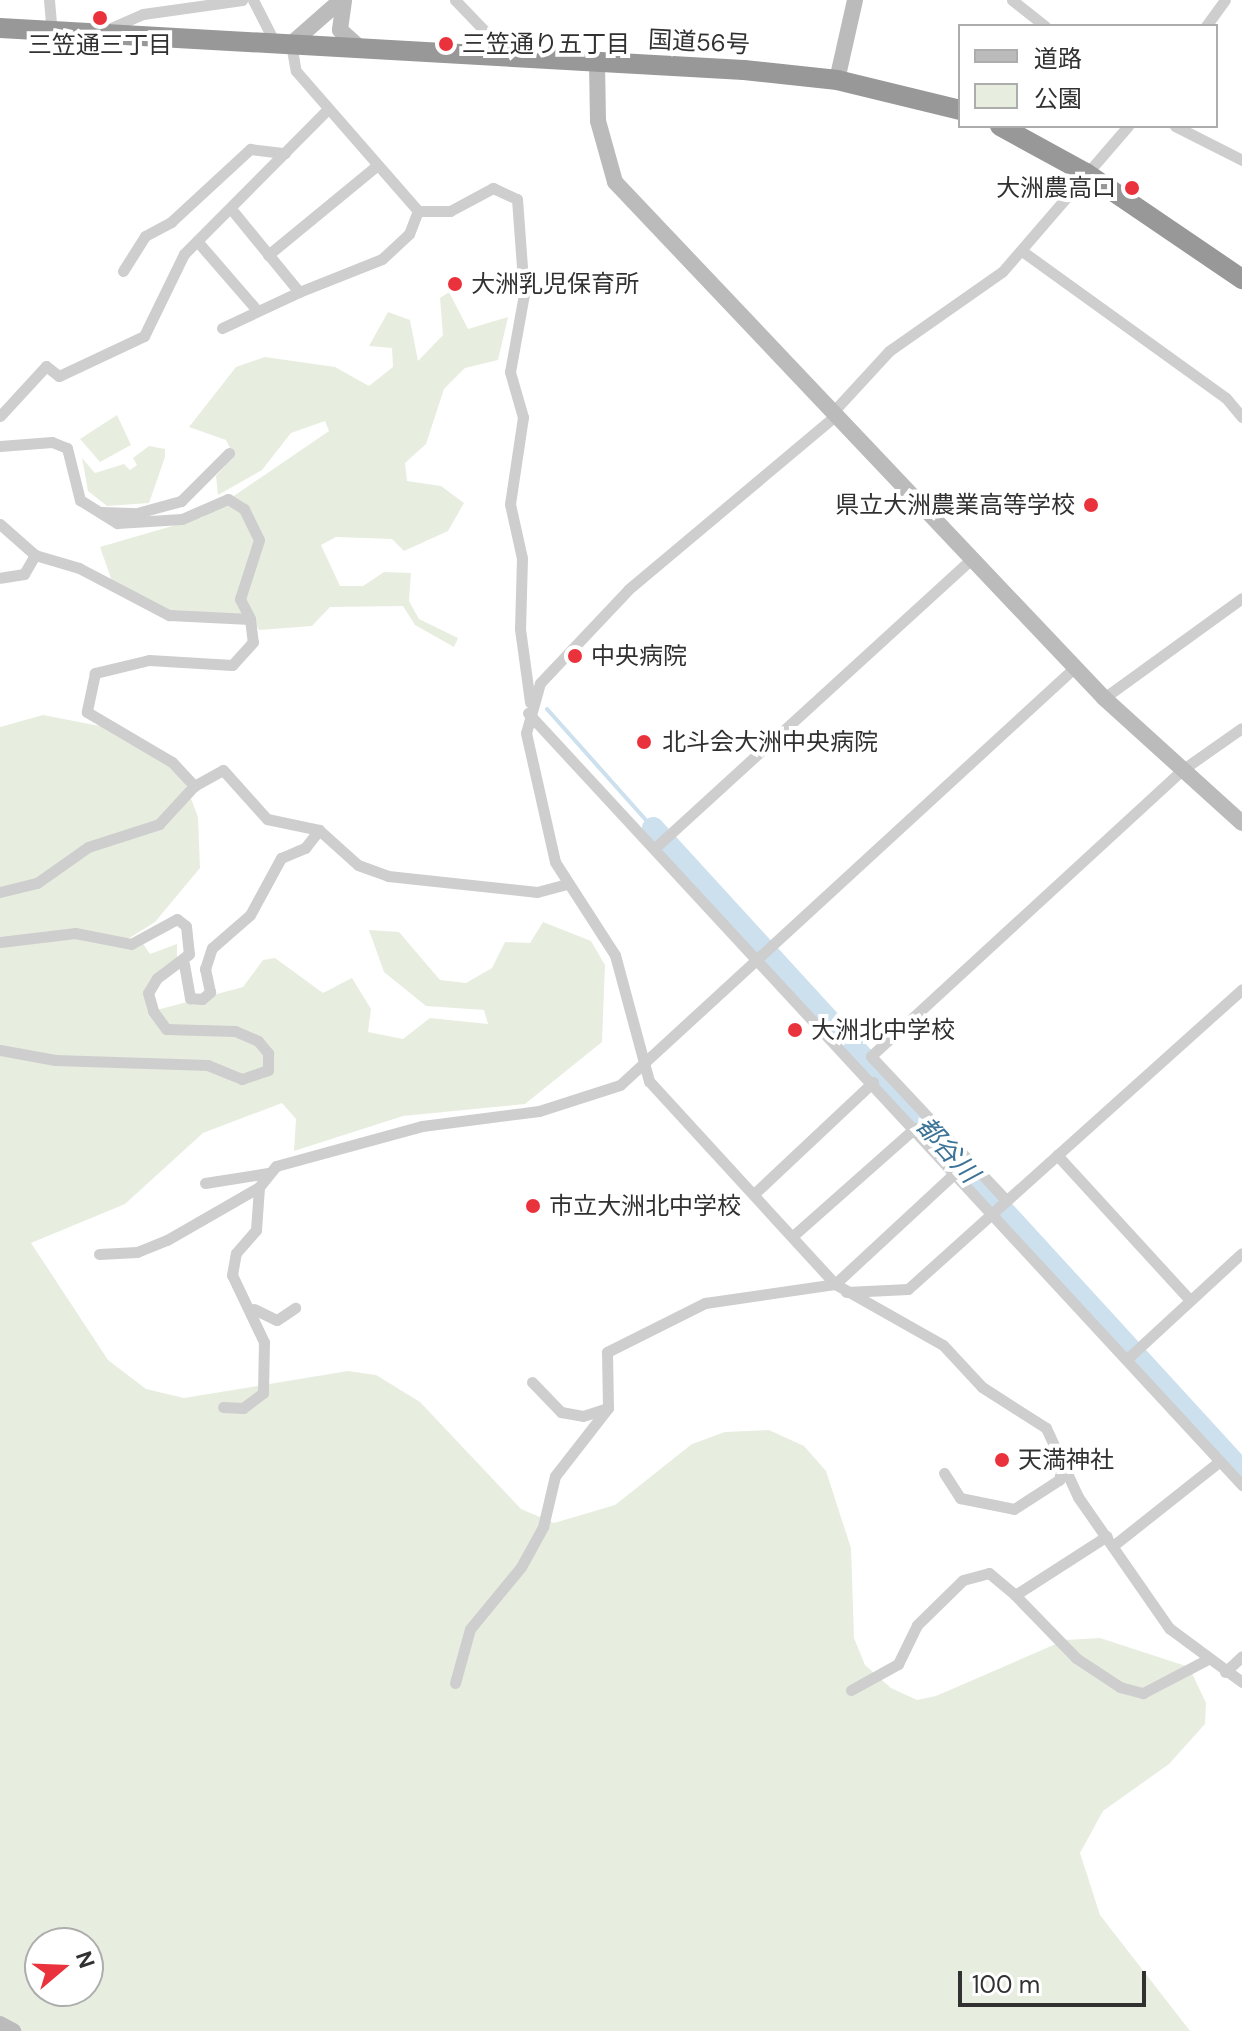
<!DOCTYPE html>
<html>
<head>
<meta charset="utf-8">
<style>
	body { margin:0 }
	#map { position:relative; width:1242px; height:2031px; overflow:hidden; background:#fff; font-family:"DM Sans","Noto Sans JP",sans-serif }
	div>[style] { position:absolute }
	[style*='--x'] { left:calc(var(--x)*1px); top:calc(var(--y)*1px); width:calc(var(--w)*1px); rotate:calc(var(--a)*1deg) }
	.green>* { inset:0; background:#e7eee0 }
	.stream>* { height:4px; margin:-2px; padding:0 2px; transform-origin:2px; border-radius:2px; background:#cce0ee }
	.river>* { height:22px; margin:-11px; padding:0 11px; transform-origin:11px; border-radius:11px; background:#cce0ee }
	.street>* { height:11px; margin:-5.5px; padding:0 5.5px; transform-origin:5.5px; border-radius:5.5px; background:#cecece }
	.secondary>* { height:16px; margin:-8px; padding:0 8px; transform-origin:8px; border-radius:8px; background:#bbb }
	.highway>* { height:20px; margin:-10px; padding:0 10px; transform-origin:10px; border-radius:10px; background:#989898 }
	.dots>* { width:22px; height:22px; translate:-50% -50%; box-sizing:border-box; border:4px solid #fff; border-radius:50% }
	span { translate:-50% -50%; white-space:nowrap; text-align:center; line-height:1.15; -webkit-text-stroke:8px #fff; paint-order:stroke }
	.street-label { font-size:24px; color:#313131 }
	.poi-label { font-size:24px; color:#313131 }
	.left { translate:0 -50%; text-align:left }
	.right { translate:-100% -50%; text-align:right }
	.water-label { font-size:26px; color:#3c7397; font-style:italic }
	.legend { position:absolute; left:958px; top:24px; width:260px; height:104px; box-sizing:border-box; background:#fff; border:2px solid #adadad; margin:0; padding:10px 14px; list-style:none; font-size:24px; color:#313131 }
	.legend li { display:flex; align-items:center; gap:16px; height:40px }
	.legend b { width:40px; border:2px solid #adadad }
	.north { position:absolute; left:24px; top:1927px; width:80px; height:80px; box-sizing:border-box; background:#fff; border:2px solid #adadad; border-radius:50%; rotate:71deg; font-size:22px; font-weight:700; line-height:32px; text-align:center; color:#313131 }
	.north::after { content:''; display:block; margin:auto; width:28px; height:36px; background:#ea323d; clip-path:polygon(50% 0,100% 100%,50% 72%,0 100%) }
	.scale { position:absolute; left:958px; top:1971px; width:188px; height:36px; box-sizing:border-box; border:4px solid #313131; border-top:0; padding-left:10px; font-size:24px; line-height:28px; white-space:nowrap; color:#313131; -webkit-text-stroke:6px #fff; paint-order:stroke }
</style>
</head>
<body>
<div id="map">
	<div class="green">
		<div style="clip-path:polygon(449px 292px,468px 329px,508px 317px,498px 360px,465px 368px,444px 389px,426px 444px,405px 463px,407px 481px,441px 486px,464px 503px,448px 531px,404px 551px,392px 539px,336px 537px,321px 545px,340px 586px,363px 586px,384px 572px,411px 573px,409px 601px,419px 619px,458px 638px,454px 647px,415px 625px,403px 606px,330px 607px,312px 626px,259px 630px,252px 617px,172px 611px,114px 587px,100px 547px,203px 517px,329px 431px,325px 421px,291px 433px,262px 470px,218px 495px,216px 476px,234px 456px,226px 440px,189px 427px,236px 367px,265px 357px,335px 367px,369px 386px,393px 367px,392px 348px,369px 346px,388px 312px,410px 320px,418px 361px,443px 335px,440px 298px)"></div>
		<div style="clip-path:polygon(117px 415px,131px 445px,100px 462px,80px 439px)"></div>
		<div style="clip-path:polygon(149px 446px,165px 449px,165px 457px,149px 503px,107px 506px,88px 491px,82px 458px,95px 473px,124px 464px,130px 470px,137px 465px,133px 458px)"></div>
		<div style="clip-path:polygon(evenodd,43px 715px,131px 732px,184px 780px,198px 817px,200px 868px,155px 922px,120px 944px,140px 939px,150px 954px,177px 944px,177px 957px,148px 993px,153px 1011px,243px 987px,263px 960px,275px 958px,323px 993px,352px 978px,371px 1009px,368px 1032px,403px 1039px,430px 1018px,488px 1024px,484px 1010px,426px 1006px,384px 972px,369px 930px,399px 932px,440px 980px,466px 983px,492px 968px,505px 942px,530px 943px,543px 922px,591px 941px,605px 965px,602px 1042px,525px 1104px,403px 1116px,294px 1151px,296px 1119px,282px 1103px,203px 1133px,125px 1204px,31px 1243px,108px 1360px,146px 1389px,184px 1398px,348px 1371px,376px 1375px,420px 1402px,521px 1509px,554px 1523px,615px 1505px,692px 1444px,725px 1432px,769px 1430px,804px 1446px,826px 1471px,851px 1548px,854px 1638px,865px 1665px,891px 1688px,917px 1700px,936px 1696px,1065px 1640px,1100px 1638px,1189px 1667px,1206px 1703px,1205px 1724px,1169px 1764px,1103px 1811px,1080px 1853px,1100px 1915px,1190px 2031px,0 2031px,0 727px,43px 715px,40px 1943px,88px 1943px,88px 1991px,40px 1991px,40px 1943px)"></div>
	</div>
	<div class="stream">
		<div style="--x:547;--y:709;--w:159;--a:48.3"></div>
	</div>
	<div class="river">
		<div style="--x:653;--y:828;--w:872;--a:47.51"></div>
	</div>
	<div class="street">
		<div style="--x:49;--y:0;--w:32;--a:85"></div>
		<div style="--x:253;--y:0;--w:48;--a:62.9"></div>
		<div style="--x:455;--y:0;--w:76;--a:46.1"></div>
		<div style="--x:1012;--y:0;--w:42;--a:38.2"></div>
		<div style="--x:1206;--y:26;--w:32;--a:-54"></div>
		<div style="--x:97;--y:34;--w:50;--a:-23.5"></div>
		<div style="--x:143;--y:14;--w:100;--a:-8"></div>
		<div style="--x:291;--y:44;--w:27;--a:80"></div>
		<div style="--x:296;--y:71;--w:186;--a:48.9"></div>
		<div style="--x:418;--y:211;--w:32;--a:0"></div>
		<div style="--x:450;--y:211;--w:49;--a:-28.1"></div>
		<div style="--x:493;--y:188;--w:26;--a:25"></div>
		<div style="--x:517;--y:199;--w:95;--a:85.8"></div>
		<div style="--x:524;--y:294;--w:79;--a:100.2"></div>
		<div style="--x:510;--y:372;--w:47;--a:73.9"></div>
		<div style="--x:523;--y:417;--w:88;--a:98.5"></div>
		<div style="--x:510;--y:504;--w:55;--a:77.5"></div>
		<div style="--x:522;--y:558;--w:71;--a:91.6"></div>
		<div style="--x:520;--y:629;--w:74;--a:82.2"></div>
		<div style="--x:1175;--y:126;--w:75;--a:26.9"></div>
		<div style="--x:232;--y:210;--w:106;--a:50.7"></div>
		<div style="--x:299;--y:292;--w:89;--a:-21.7"></div>
		<div style="--x:382;--y:259;--w:37;--a:-43"></div>
		<div style="--x:409;--y:234;--w:25;--a:-69"></div>
		<div style="--x:197;--y:241;--w:89;--a:49.1"></div>
		<div style="--x:1022;--y:251;--w:251;--a:35.8"></div>
		<div style="--x:1226;--y:398;--w:25;--a:50"></div>
		<div style="--x:268;--y:255;--w:139;--a:-39.4"></div>
		<div style="--x:123;--y:271;--w:41;--a:-57.8"></div>
		<div style="--x:145;--y:236;--w:30;--a:-28"></div>
		<div style="--x:171;--y:222;--w:108;--a:-42.7"></div>
		<div style="--x:250;--y:149;--w:35;--a:7"></div>
		<div style="--x:222;--y:328;--w:85;--a:-25.1"></div>
		<div style="--x:832;--y:413;--w:84;--a:-47.4"></div>
		<div style="--x:889;--y:351;--w:138;--a:-35"></div>
		<div style="--x:1002;--y:272;--w:193;--a:-49.2"></div>
		<div style="--x:0;--y:416;--w:68;--a:-47.4"></div>
		<div style="--x:46;--y:366;--w:16;--a:38"></div>
		<div style="--x:59;--y:376;--w:94;--a:-25.2"></div>
		<div style="--x:144;--y:336;--w:91;--a:-64"></div>
		<div style="--x:184;--y:254;--w:202;--a:-45.2"></div>
		<div style="--x:835;--y:416;--w:270;--a:140"></div>
		<div style="--x:628;--y:590;--w:128;--a:133.4"></div>
		<div style="--x:540;--y:683;--w:52;--a:105.6"></div>
		<div style="--x:526;--y:733;--w:132;--a:77.3"></div>
		<div style="--x:555;--y:862;--w:111;--a:57.2"></div>
		<div style="--x:615;--y:955;--w:131;--a:74.9"></div>
		<div style="--x:649;--y:1081;--w:275;--a:47.5"></div>
		<div style="--x:835;--y:1284;--w:124;--a:29.5"></div>
		<div style="--x:943;--y:1345;--w:57;--a:47.1"></div>
		<div style="--x:982;--y:1387;--w:76;--a:32.6"></div>
		<div style="--x:1046;--y:1428;--w:76;--a:65.1"></div>
		<div style="--x:1078;--y:1497;--w:160;--a:55.2"></div>
		<div style="--x:1169;--y:1628;--w:91;--a:36.5"></div>
		<div style="--x:0;--y:446;--w:52;--a:-4.4"></div>
		<div style="--x:52;--y:442;--w:16;--a:22"></div>
		<div style="--x:67;--y:448;--w:54;--a:76"></div>
		<div style="--x:80;--y:500;--w:44;--a:31.9"></div>
		<div style="--x:117;--y:523;--w:65;--a:-3.5"></div>
		<div style="--x:182;--y:519;--w:50;--a:-23.5"></div>
		<div style="--x:228;--y:499;--w:19;--a:32"></div>
		<div style="--x:244;--y:509;--w:34;--a:64"></div>
		<div style="--x:259;--y:540;--w:62;--a:107.9"></div>
		<div style="--x:240;--y:599;--w:22;--a:63"></div>
		<div style="--x:102;--y:512;--w:35;--a:2"></div>
		<div style="--x:137;--y:513;--w:46;--a:-15.3"></div>
		<div style="--x:181;--y:501;--w:68;--a:-45"></div>
		<div style="--x:0;--y:524;--w:47;--a:41.5"></div>
		<div style="--x:35;--y:555;--w:22;--a:120"></div>
		<div style="--x:24;--y:574;--w:24;--a:171"></div>
		<div style="--x:35;--y:555;--w:46;--a:16.5"></div>
		<div style="--x:79;--y:568;--w:102;--a:27.6"></div>
		<div style="--x:169;--y:615;--w:81;--a:2.8"></div>
		<div style="--x:250;--y:619;--w:23;--a:83"></div>
		<div style="--x:253;--y:642;--w:31;--a:132"></div>
		<div style="--x:232;--y:665;--w:83;--a:-176.6"></div>
		<div style="--x:149;--y:660;--w:56;--a:166.5"></div>
		<div style="--x:95;--y:673;--w:40;--a:102"></div>
		<div style="--x:87;--y:712;--w:99;--a:30.5"></div>
		<div style="--x:172;--y:762;--w:33;--a:47"></div>
		<div style="--x:1104;--y:698;--w:170;--a:-35.9"></div>
		<div style="--x:528;--y:713;--w:1052;--a:47.24"></div>
		<div style="--x:657;--y:846;--w:427;--a:-42.4"></div>
		<div style="--x:0;--y:892;--w:38;--a:-14"></div>
		<div style="--x:37;--y:883;--w:62;--a:-35.2"></div>
		<div style="--x:88;--y:847;--w:75;--a:-17.9"></div>
		<div style="--x:159;--y:824;--w:52;--a:-47.4"></div>
		<div style="--x:194;--y:786;--w:33;--a:-29"></div>
		<div style="--x:223;--y:770;--w:66;--a:48.1"></div>
		<div style="--x:267;--y:819;--w:53;--a:11.9"></div>
		<div style="--x:319;--y:830;--w:52;--a:41.9"></div>
		<div style="--x:358;--y:865;--w:32;--a:20"></div>
		<div style="--x:388;--y:876;--w:150;--a:6.1"></div>
		<div style="--x:537;--y:892;--w:28;--a:-15"></div>
		<div style="--x:0;--y:942;--w:76;--a:-6.8"></div>
		<div style="--x:75;--y:933;--w:57;--a:11.1"></div>
		<div style="--x:131;--y:944;--w:52;--a:-28.5"></div>
		<div style="--x:177;--y:919;--w:11;--a:38"></div>
		<div style="--x:186;--y:926;--w:28;--a:84"></div>
		<div style="--x:189;--y:954;--w:40;--a:143"></div>
		<div style="--x:157;--y:978;--w:17;--a:121"></div>
		<div style="--x:148;--y:993;--w:19;--a:74"></div>
		<div style="--x:153;--y:1011;--w:22;--a:54"></div>
		<div style="--x:166;--y:1029;--w:69;--a:1.7"></div>
		<div style="--x:235;--y:1031;--w:25;--a:23"></div>
		<div style="--x:258;--y:1041;--w:16;--a:50"></div>
		<div style="--x:268;--y:1053;--w:17;--a:90"></div>
		<div style="--x:268;--y:1070;--w:28;--a:161"></div>
		<div style="--x:242;--y:1079;--w:37;--a:-158"></div>
		<div style="--x:208;--y:1065;--w:153;--a:-178.1"></div>
		<div style="--x:55;--y:1060;--w:56;--a:-169.7"></div>
		<div style="--x:184;--y:964;--w:35;--a:80"></div>
		<div style="--x:190;--y:998;--w:12;--a:5"></div>
		<div style="--x:202;--y:999;--w:11;--a:-41"></div>
		<div style="--x:210;--y:992;--w:24;--a:-102"></div>
		<div style="--x:205;--y:969;--w:22;--a:-72"></div>
		<div style="--x:212;--y:948;--w:50;--a:-41"></div>
		<div style="--x:250;--y:915;--w:65;--a:-61.5"></div>
		<div style="--x:281;--y:858;--w:26;--a:-23"></div>
		<div style="--x:305;--y:848;--w:23;--a:-52"></div>
		<div style="--x:1057;--y:1155;--w:197;--a:47.5"></div>
		<div style="--x:205;--y:1183;--w:64;--a:-9"></div>
		<div style="--x:755;--y:1193;--w:162;--a:-43.2"></div>
		<div style="--x:1006;--y:1200;--w:197;--a:-133.2"></div>
		<div style="--x:871;--y:1056;--w:423;--a:-42.6"></div>
		<div style="--x:1182;--y:770;--w:73;--a:-35"></div>
		<div style="--x:794;--y:1235;--w:162;--a:-41.5"></div>
		<div style="--x:99;--y:1254;--w:38;--a:-3"></div>
		<div style="--x:137;--y:1252;--w:32;--a:-22"></div>
		<div style="--x:167;--y:1240;--w:106;--a:-29.9"></div>
		<div style="--x:846;--y:1292;--w:62;--a:-2.8"></div>
		<div style="--x:908;--y:1289;--w:449;--a:-41.9"></div>
		<div style="--x:254;--y:1309;--w:25;--a:26"></div>
		<div style="--x:277;--y:1320;--w:22;--a:-34"></div>
		<div style="--x:1127;--y:1359;--w:156;--a:-42.7"></div>
		<div style="--x:532;--y:1382;--w:42;--a:46"></div>
		<div style="--x:561;--y:1412;--w:22;--a:10"></div>
		<div style="--x:583;--y:1416;--w:26;--a:-18"></div>
		<div style="--x:223;--y:1407;--w:20;--a:3"></div>
		<div style="--x:243;--y:1408;--w:25;--a:-37"></div>
		<div style="--x:263;--y:1393;--w:51;--a:-88.9"></div>
		<div style="--x:264;--y:1342;--w:74;--a:-115.5"></div>
		<div style="--x:232;--y:1275;--w:22;--a:-80"></div>
		<div style="--x:236;--y:1253;--w:30;--a:-49"></div>
		<div style="--x:256;--y:1230;--w:43;--a:-86"></div>
		<div style="--x:259;--y:1187;--w:27;--a:-51"></div>
		<div style="--x:276;--y:1166;--w:151;--a:-15.3"></div>
		<div style="--x:422;--y:1126;--w:118;--a:-7.3"></div>
		<div style="--x:539;--y:1111;--w:85;--a:-17.8"></div>
		<div style="--x:620;--y:1085;--w:618;--a:-42.57"></div>
		<div style="--x:944;--y:1473;--w:30;--a:57"></div>
		<div style="--x:960;--y:1498;--w:55;--a:11.5"></div>
		<div style="--x:1014;--y:1509;--w:54;--a:-32.8"></div>
		<div style="--x:1059;--y:1480;--w:14;--a:-78"></div>
		<div style="--x:1114;--y:1545;--w:135;--a:-38.4"></div>
		<div style="--x:1015;--y:1595;--w:88;--a:45.9"></div>
		<div style="--x:1076;--y:1658;--w:53;--a:33.4"></div>
		<div style="--x:1120;--y:1687;--w:24;--a:15"></div>
		<div style="--x:1143;--y:1693;--w:71;--a:-27.6"></div>
		<div style="--x:1225;--y:1672;--w:23;--a:-43"></div>
		<div style="--x:455;--y:1683;--w:56;--a:-74.5"></div>
		<div style="--x:470;--y:1629;--w:80;--a:-50.6"></div>
		<div style="--x:521;--y:1567;--w:46;--a:-61.2"></div>
		<div style="--x:543;--y:1527;--w:52;--a:-76.8"></div>
		<div style="--x:555;--y:1476;--w:86;--a:-52.1"></div>
		<div style="--x:608;--y:1408;--w:56;--a:-91"></div>
		<div style="--x:607;--y:1352;--w:110;--a:-26.6"></div>
		<div style="--x:705;--y:1303;--w:131;--a:-8.3"></div>
		<div style="--x:835;--y:1284;--w:165;--a:-42.8"></div>
		<div style="--x:851;--y:1690;--w:54;--a:-29"></div>
		<div style="--x:898;--y:1664;--w:43;--a:-64"></div>
		<div style="--x:917;--y:1625;--w:64;--a:-44.4"></div>
		<div style="--x:963;--y:1580;--w:27;--a:-15"></div>
		<div style="--x:989;--y:1573;--w:34;--a:40"></div>
		<div style="--x:1015;--y:1595;--w:109;--a:-32.7"></div>
	</div>
	<div class="secondary">
		<div style="--x:344;--y:1;--w:29;--a:98"></div>
		<div style="--x:340;--y:30;--w:27;--a:42"></div>
		<div style="--x:291;--y:44;--w:67;--a:-41.3"></div>
		<div style="--x:597;--y:63;--w:58;--a:89"></div>
		<div style="--x:598;--y:121;--w:63;--a:74.4"></div>
		<div style="--x:615;--y:182;--w:711;--a:46.54"></div>
		<div style="--x:1104;--y:698;--w:186;--a:42.2"></div>
		<div style="--x:837;--y:80;--w:82;--a:-77.3"></div>
		<div style="--x:0;--y:2024;--w:15;--a:28"></div>
	</div>
	<div class="highway">
		<div style="--x:0;--y:28;--w:745;--a:3.23"></div>
		<div style="--x:744;--y:70;--w:94;--a:6.1"></div>
		<div style="--x:837;--y:80;--w:127;--a:13.7"></div>
		<div style="--x:1000;--y:126;--w:98;--a:28.7"></div>
		<div style="--x:1086;--y:173;--w:189;--a:34.2"></div>
	</div>
	<div class="dots">
		<div style="left:100px;top:18px;background:#ea323d"></div>
		<div style="left:446px;top:44px;background:#ea323d"></div>
		<div style="left:1132px;top:188px;background:#ea323d"></div>
		<div style="left:455px;top:284px;background:#ea323d"></div>
		<div style="left:1091px;top:505px;background:#ea323d"></div>
		<div style="left:575px;top:656px;background:#ea323d"></div>
		<div style="left:644px;top:742px;background:#ea323d"></div>
		<div style="left:795px;top:1030px;background:#ea323d"></div>
		<div style="left:533px;top:1206px;background:#ea323d"></div>
		<div style="left:1002px;top:1460px;background:#ea323d"></div>
	</div>
	<div class="street-label">
		<span style="left:699px;top:42px;rotate:3deg">国道56号</span>
	</div>
	<div class="poi-label">
		<span class="left" style="left:462px;top:44px">三笠通り五丁目</span>
		<span style="left:100px;top:45px">三笠通三丁目</span>
		<span class="right" style="left:1116px;top:188px">大洲農高口</span>
		<span class="left" style="left:471px;top:284px">大洲乳児保育所</span>
		<span class="right" style="left:1075px;top:505px">県立大洲農業高等学校</span>
		<span class="left" style="left:591px;top:656px">中央病院</span>
		<span class="left" style="left:662px;top:742px">北斗会大洲中央病院</span>
		<span class="left" style="left:811px;top:1030px">大洲北中学校</span>
		<span class="left" style="left:549px;top:1206px">市立大洲北中学校</span>
		<span class="left" style="left:1018px;top:1460px">天満神社</span>
	</div>
	<div class="water-label">
		<span style="left:947px;top:1150px;rotate:48deg">都谷川</span>
	</div>
	<ul class="legend">
	<li><b style="height:10px;background:#bbb"></b>道路</li>
	<li><b style="height:22px;background:#e7eee0"></b>公園</li>
	</ul>
	<div class="north">N</div>
	<div class="scale">100 m</div>
</div>
</body>
</html>
